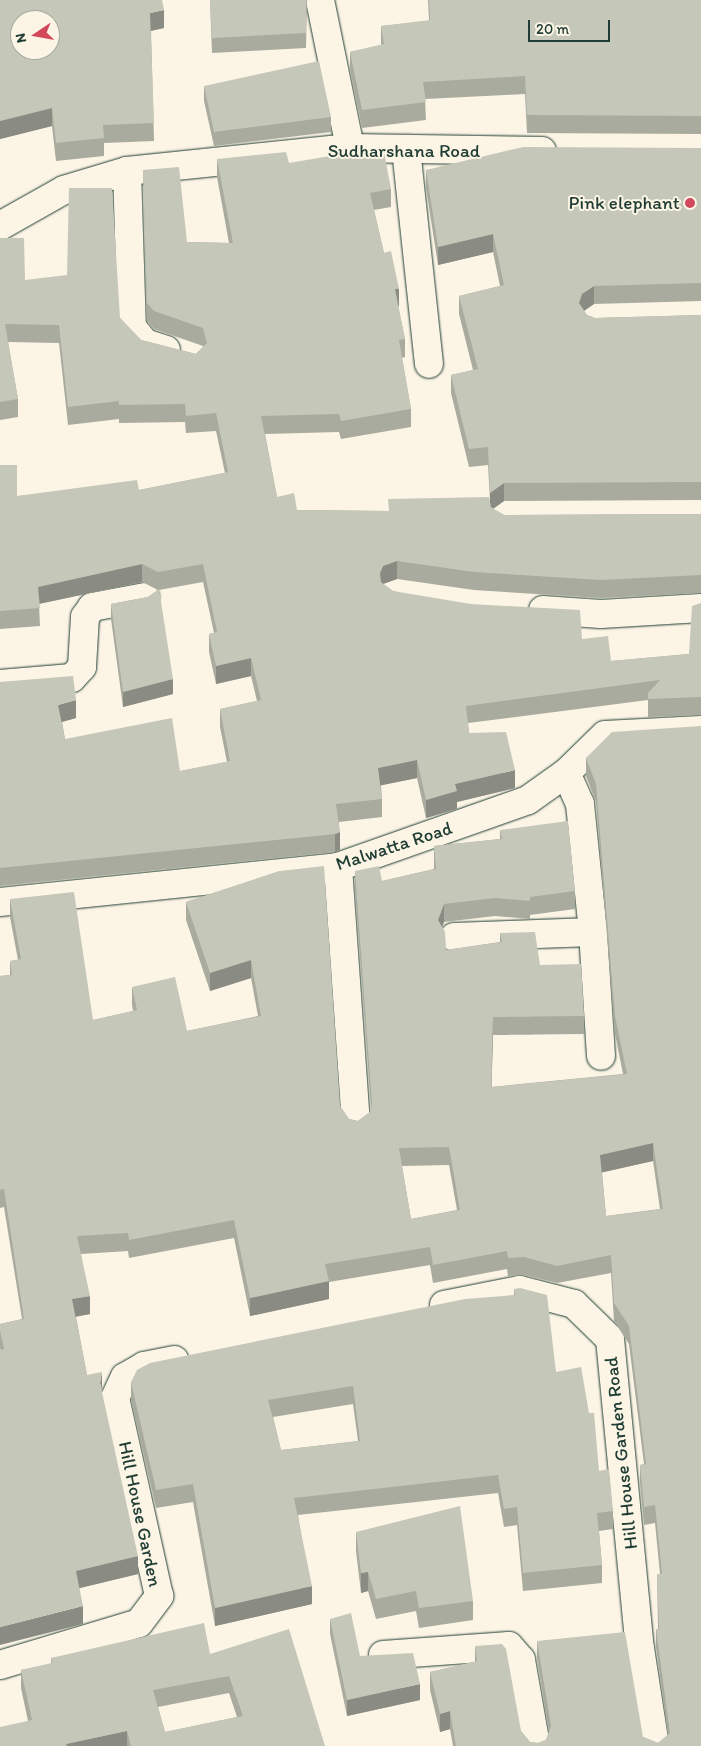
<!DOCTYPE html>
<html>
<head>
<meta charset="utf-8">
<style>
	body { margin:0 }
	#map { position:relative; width:701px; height:1746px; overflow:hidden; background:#fcf5e5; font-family:Itim,sans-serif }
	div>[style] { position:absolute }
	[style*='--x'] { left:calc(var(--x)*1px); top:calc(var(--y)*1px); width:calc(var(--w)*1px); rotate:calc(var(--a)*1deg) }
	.roads { filter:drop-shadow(0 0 1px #1f3d34) drop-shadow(0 0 1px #1f3d34) }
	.minor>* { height:28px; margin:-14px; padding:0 14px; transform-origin:14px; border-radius:14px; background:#fcf5e5 }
	.wall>* { inset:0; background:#a9ab9f }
	.shaded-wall>* { inset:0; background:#8a8b82 }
	.building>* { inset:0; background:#c5c7b9 }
	.dots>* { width:14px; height:14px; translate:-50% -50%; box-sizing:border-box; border:2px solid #fcf5e5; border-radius:50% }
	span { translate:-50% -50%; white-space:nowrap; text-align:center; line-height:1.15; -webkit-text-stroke:4px #fcf5e5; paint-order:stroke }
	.street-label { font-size:19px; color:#1f3d34 }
	.poi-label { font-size:19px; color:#1f3d34 }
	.right { translate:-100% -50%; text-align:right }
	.north { position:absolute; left:10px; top:10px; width:50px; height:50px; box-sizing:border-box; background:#fcf5e5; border:1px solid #a4ab9e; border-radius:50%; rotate:258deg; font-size:14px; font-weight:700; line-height:20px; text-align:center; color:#1f3d34 }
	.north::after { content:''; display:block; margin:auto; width:18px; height:22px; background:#d1495b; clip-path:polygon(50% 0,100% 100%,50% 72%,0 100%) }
	.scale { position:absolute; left:528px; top:20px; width:82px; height:22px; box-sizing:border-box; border:2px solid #1f3d34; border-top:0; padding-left:6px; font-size:15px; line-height:18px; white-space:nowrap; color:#1f3d34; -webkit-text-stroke:4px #fcf5e5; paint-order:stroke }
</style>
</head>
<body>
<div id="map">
	<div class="roads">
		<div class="minor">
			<div style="--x:320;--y:0;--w:151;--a:78.5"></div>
			<div style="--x:406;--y:149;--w:216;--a:83.9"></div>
			<div style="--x:127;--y:171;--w:156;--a:88.2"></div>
			<div style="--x:132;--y:327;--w:21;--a:51"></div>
			<div style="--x:145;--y:343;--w:22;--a:18"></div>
			<div style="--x:0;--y:226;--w:73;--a:-29.4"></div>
			<div style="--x:64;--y:190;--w:66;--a:-16.8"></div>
			<div style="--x:127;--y:171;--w:224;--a:-5.9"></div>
			<div style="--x:350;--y:148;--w:192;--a:0.9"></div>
			<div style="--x:543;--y:610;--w:58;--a:3.9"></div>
			<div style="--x:601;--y:614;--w:100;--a:-3.4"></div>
			<div style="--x:0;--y:684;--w:72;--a:-4.8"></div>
			<div style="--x:72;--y:678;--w:15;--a:-48"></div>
			<div style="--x:82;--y:667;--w:50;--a:-86.6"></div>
			<div style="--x:85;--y:617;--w:12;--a:-55"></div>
			<div style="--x:92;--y:607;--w:54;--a:-10.7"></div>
			<div style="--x:338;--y:867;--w:257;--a:86"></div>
			<div style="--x:0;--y:902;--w:340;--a:-5.9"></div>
			<div style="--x:338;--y:867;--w:201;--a:-19.4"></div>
			<div style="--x:528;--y:800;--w:47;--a:-35.4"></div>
			<div style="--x:566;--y:773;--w:54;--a:-44.3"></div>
			<div style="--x:605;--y:735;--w:96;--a:-3"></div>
			<div style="--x:593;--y:932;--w:124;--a:86.3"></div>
			<div style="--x:454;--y:937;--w:139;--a:-2.1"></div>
			<div style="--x:593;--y:932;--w:129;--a:-95.8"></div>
			<div style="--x:580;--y:804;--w:34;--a:-114"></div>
			<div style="--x:444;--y:1305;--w:77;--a:-11.2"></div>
			<div style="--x:520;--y:1290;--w:56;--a:14.5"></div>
			<div style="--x:574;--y:1304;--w:50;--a:44.2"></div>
			<div style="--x:610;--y:1339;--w:310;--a:84.5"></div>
			<div style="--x:640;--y:1648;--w:99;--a:81.3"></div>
			<div style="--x:383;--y:1655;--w:126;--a:-4.1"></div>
			<div style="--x:509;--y:1646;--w:18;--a:49"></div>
			<div style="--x:521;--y:1660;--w:87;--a:80.1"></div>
			<div style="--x:0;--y:1665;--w:145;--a:-16.8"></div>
			<div style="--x:139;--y:1623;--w:34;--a:-53"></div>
			<div style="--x:159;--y:1596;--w:203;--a:-102.5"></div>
			<div style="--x:115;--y:1398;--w:23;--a:-65"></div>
			<div style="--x:125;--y:1377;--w:22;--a:-30"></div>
			<div style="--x:144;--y:1366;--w:31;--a:-11"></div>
		</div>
	</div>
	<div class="wall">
		<div style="clip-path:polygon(0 0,164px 28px,151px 31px,154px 141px,104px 143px,104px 156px,56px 161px,52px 126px,0 139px)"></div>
		<div style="clip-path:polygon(210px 0,307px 0,306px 48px,212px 53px)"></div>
		<div style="clip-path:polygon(428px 0,701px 0,701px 134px,527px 133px,525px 94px,425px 99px,426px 120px,362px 128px,350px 70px,350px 52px,381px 45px,381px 26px,429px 21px)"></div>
		<div style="clip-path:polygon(204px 86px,331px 117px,331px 132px,214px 146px,204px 101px)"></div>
		<div style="clip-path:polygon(701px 148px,701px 301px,594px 304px,584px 311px,587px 315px,595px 318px,701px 315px,701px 500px,504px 501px,493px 509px,504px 515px,701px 514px,701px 593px,601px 598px,474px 590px,397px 579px,383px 584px,393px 591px,582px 639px,611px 661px,689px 654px,701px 603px,701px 715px,648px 717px,648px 700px,468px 723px,469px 733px,515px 788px,457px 802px,457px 809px,426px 818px,417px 778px,381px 785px,382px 799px,382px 817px,339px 822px,340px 850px,335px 852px,0 886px,0 682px,76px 718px,62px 722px,65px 739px,180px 771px,227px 762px,220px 727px,220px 709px,257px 701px,251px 676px,216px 684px,209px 652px,209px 634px,214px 633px,203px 582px,159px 590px,173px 694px,123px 707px,111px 619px,111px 604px,148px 597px,158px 590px,142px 582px,39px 604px,40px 626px,0 629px,0 465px,17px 496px,139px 490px,225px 473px,216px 431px,186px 433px,185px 422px,119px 423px,119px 419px,68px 425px,59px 343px,8px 342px,18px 399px,18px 417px,0 420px,0 238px,25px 280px,120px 318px,141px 340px,196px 354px,203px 347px,203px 346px,154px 329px,147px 321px,143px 170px,187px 242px,229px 243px,217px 177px,217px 159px,289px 163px,391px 189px,391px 207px,374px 210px,384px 253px,399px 306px,398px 307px,405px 339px,405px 357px,402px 358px,411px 409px,411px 427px,341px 439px,339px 432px,265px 434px,277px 497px,297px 510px,388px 511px,490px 500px,488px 465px,469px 467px,451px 393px,451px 375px,473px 370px,459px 314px,459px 296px,500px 286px,493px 252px,438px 265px,426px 188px,426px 170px)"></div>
		<div style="clip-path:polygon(evenodd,701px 726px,701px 1746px,453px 1746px,450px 1729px,440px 1732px,430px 1690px,430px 1672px,475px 1662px,475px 1646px,521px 1731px,530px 1742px,538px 1743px,546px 1740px,549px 1732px,537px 1659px,537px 1641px,643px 1737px,658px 1743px,668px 1735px,656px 1647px,656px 1629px,658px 1629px,657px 1574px,660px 1574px,655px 1523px,644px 1525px,640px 1483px,640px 1465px,644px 1464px,629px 1344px,614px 1321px,611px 1273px,557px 1283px,524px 1275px,508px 1276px,507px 1269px,433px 1283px,430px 1265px,329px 1282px,329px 1299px,250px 1316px,234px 1238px,129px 1258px,128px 1251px,81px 1254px,90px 1314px,76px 1317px,87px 1375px,101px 1391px,138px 1574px,79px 1588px,83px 1624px,0 1348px,0 1324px,22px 1319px,4px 1207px,0 1208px,0 976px,10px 975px,10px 961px,18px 960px,10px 917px,10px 899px,93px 1020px,133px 1011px,132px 1005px,132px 987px,187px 1031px,258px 1016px,251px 978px,210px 991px,186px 920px,186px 902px,280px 871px,340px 1106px,349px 1119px,358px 1121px,370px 1112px,371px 1108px,355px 889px,355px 871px,382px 881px,434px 869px,434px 846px,500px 839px,500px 830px,575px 891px,575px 909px,530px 915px,530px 919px,495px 916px,444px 922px,442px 926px,446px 950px,500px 942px,500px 933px,540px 965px,584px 1016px,584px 1034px,493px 1035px,491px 1087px,623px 1074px,615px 1034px,596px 802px,586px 776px,586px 758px,701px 726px,653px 1161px,660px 1209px,606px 1216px,602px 1172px,653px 1161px,701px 726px,449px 1165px,457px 1210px,411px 1219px,402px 1166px,449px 1165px)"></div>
		<div style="clip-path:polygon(evenodd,514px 1289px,556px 1372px,599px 1471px,613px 1511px,613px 1529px,599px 1531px,602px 1565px,602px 1583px,523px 1591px,517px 1525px,504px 1527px,498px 1493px,298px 1515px,312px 1604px,215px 1626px,193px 1502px,156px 1508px,131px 1400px,131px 1382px,514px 1295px,514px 1289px,353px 1404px,358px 1441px,281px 1450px,273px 1417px,353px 1404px)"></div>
		<div style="clip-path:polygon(356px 1532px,473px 1601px,473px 1620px,419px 1628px,416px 1611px,376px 1619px,368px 1591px,361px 1593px,356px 1551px)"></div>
		<div style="clip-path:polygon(330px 1619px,360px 1656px,420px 1700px,347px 1716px,330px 1634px)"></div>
		<div style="clip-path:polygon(evenodd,210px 1654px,325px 1746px,0 1746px,28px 1721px,21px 1688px,21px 1670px,51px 1664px,51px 1658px,210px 1654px,229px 1693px,237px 1717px,165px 1732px,158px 1707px,229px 1693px)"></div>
	</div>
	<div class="shaded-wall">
		<div style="clip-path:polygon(164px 10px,164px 28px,150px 31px,150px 13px)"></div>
		<div style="clip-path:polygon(52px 108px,52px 126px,0 139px,0 121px)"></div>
		<div style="clip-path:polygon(493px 234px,493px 252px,438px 265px,438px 247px)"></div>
		<div style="clip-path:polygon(594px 286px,594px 304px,582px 312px,579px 303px,582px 294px)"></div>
		<div style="clip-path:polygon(395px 289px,399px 289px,399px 306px,395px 307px)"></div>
		<div style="clip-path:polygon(504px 483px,504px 501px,490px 511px,490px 493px)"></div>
		<div style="clip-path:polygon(397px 561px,397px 579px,383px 584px,380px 591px,380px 573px,383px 566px)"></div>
		<div style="clip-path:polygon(142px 564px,142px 582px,38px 604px,38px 587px)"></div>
		<div style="clip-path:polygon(251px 658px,251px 676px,216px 684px,216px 666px)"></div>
		<div style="clip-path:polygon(173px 679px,173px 694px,123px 707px,123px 692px)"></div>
		<div style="clip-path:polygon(76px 700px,76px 718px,58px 723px,58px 705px)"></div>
		<div style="clip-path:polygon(417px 760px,417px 778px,378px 786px,378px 768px)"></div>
		<div style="clip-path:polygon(515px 770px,515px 788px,457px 802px,457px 809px,426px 818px,426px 800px,455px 784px)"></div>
		<div style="clip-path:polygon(340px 832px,340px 850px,335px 852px,335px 834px)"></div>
		<div style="clip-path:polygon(444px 904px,444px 922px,438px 938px,438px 920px)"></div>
		<div style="clip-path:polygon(251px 960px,251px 978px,210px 991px,210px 973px)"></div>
		<div style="clip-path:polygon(493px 1017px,493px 1035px,491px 1105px,491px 1087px)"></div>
		<div style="clip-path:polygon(653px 1143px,653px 1161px,600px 1173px,600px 1155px)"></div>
		<div style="clip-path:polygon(329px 1281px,329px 1299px,250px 1316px,250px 1298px)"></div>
		<div style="clip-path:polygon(90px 1296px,90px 1314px,72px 1317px,72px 1299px)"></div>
		<div style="clip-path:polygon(102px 1372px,102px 1390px,100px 1383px)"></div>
		<div style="clip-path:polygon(138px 1556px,138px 1574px,76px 1589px,76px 1571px)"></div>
		<div style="clip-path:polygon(368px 1572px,368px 1591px,361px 1593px,361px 1573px)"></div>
		<div style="clip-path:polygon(312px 1586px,312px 1604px,215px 1626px,215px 1608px)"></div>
		<div style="clip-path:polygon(83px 1606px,83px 1624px,0 1645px,0 1627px)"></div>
		<div style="clip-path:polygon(420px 1684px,420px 1700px,347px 1716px,347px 1700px)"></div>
		<div style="clip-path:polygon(450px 1711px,450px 1729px,440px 1732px,440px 1714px)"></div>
		<div style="clip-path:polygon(127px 1731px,127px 1746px,66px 1746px,66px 1744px)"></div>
	</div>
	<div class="building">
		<div style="clip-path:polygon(evenodd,0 0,162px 0,164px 10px,150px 13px,154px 123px,103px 125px,104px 138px,56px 143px,52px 108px,0 121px,0 0,20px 20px,50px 20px,50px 50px,20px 50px,20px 20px)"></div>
		<div style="clip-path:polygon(210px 0,306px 0,306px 33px,212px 38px)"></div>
		<div style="clip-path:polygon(429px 0,701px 0,701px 116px,527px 115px,525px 76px,423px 82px,426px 102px,362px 110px,350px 52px,384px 44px,381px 26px,430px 20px)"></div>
		<div style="clip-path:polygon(319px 61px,331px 117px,214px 132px,204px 86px)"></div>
		<div style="clip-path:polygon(383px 147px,391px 189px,370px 193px,384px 253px,391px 251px,399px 289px,395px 289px,405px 339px,399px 340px,411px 409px,341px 421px,339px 414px,261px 416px,277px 497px,294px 493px,297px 510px,389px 511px,388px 499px,489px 497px,491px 507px,504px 515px,701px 514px,701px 575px,601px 580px,474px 572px,397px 561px,383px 566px,380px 573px,381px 582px,393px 591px,471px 604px,580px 610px,582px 639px,608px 636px,611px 661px,689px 654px,692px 606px,701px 603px,701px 697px,648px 699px,648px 693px,660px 680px,466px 706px,469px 733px,506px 732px,515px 770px,455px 784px,457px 791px,426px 800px,417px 760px,378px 768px,382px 799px,336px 804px,340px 832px,335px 834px,0 868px,0 682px,73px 676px,76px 700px,58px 705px,65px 739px,172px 718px,180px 771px,230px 761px,220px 709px,261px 700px,251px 658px,216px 666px,209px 634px,217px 632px,203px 564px,158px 572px,142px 564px,38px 587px,40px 608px,0 611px,0 465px,17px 465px,17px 496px,137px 480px,139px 490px,228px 472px,216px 413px,186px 416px,185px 404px,119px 405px,119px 401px,68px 407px,59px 325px,5px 324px,18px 399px,0 402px,0 238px,24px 238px,25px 280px,67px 275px,69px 188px,112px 188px,120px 318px,141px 340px,196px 354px,207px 343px,203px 328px,154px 311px,147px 303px,143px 170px,179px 167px,187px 242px,233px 243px,217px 159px,286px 152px,289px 163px)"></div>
		<div style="clip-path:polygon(523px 147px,701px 148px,701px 283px,594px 286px,582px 294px,579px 303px,587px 315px,595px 318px,701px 315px,701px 482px,504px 483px,490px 493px,488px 447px,469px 449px,451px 375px,478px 369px,459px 296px,504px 285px,493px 234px,438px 247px,426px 170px)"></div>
		<div style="clip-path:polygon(159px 589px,173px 679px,123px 692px,111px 604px,148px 597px)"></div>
		<div style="clip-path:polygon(evenodd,701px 726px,701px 1746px,456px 1746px,450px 1711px,440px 1714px,430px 1672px,477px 1661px,475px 1646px,502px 1644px,506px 1649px,521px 1731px,530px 1742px,538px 1743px,546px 1740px,551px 1726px,537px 1641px,625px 1632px,643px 1737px,658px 1743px,670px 1733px,656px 1629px,659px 1629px,657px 1574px,662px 1574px,655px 1505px,644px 1507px,640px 1465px,646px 1464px,629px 1326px,614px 1303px,611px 1255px,557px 1266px,524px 1257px,508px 1258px,507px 1251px,433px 1265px,430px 1247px,325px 1264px,329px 1281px,250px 1298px,234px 1220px,129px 1240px,128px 1233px,77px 1236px,90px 1296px,72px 1299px,87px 1375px,102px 1372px,100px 1383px,138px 1556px,76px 1571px,83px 1606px,0 1627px,0 1350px,4px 1349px,0 1330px,0 1324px,24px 1319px,4px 1189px,0 1190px,0 976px,12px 975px,10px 961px,21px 959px,10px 899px,74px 892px,93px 1020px,137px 1010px,132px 987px,175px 977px,187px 1031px,261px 1016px,251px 960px,210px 973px,186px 902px,280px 871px,324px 866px,340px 1106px,349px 1119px,358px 1121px,370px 1112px,372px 1104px,355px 871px,379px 866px,382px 881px,436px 869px,434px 846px,502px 839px,500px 830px,568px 821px,575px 891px,530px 897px,530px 901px,495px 898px,444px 904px,438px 920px,445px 932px,446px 950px,502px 942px,500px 933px,535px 932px,540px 965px,581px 964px,584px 1016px,493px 1017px,491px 1087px,627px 1074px,615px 1016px,596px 784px,586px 758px,612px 732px,701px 726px,653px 1143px,663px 1209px,606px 1216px,600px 1155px,653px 1143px,701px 726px,449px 1147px,460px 1210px,411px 1219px,399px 1148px,449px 1147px)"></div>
		<div style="clip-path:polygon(evenodd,520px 1288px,547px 1295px,556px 1372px,581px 1367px,589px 1413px,594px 1413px,599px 1471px,609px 1469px,613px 1511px,597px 1513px,602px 1565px,523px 1573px,517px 1507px,504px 1509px,498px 1475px,294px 1498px,312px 1586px,215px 1608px,193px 1484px,156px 1490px,131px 1382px,137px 1370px,150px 1363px,465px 1299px,515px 1295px,514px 1289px,520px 1288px,353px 1386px,360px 1441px,281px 1450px,268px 1400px,353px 1386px)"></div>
		<div style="clip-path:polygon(460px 1506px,473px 1601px,419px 1608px,416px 1591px,376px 1599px,368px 1572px,361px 1573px,356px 1532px)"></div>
		<div style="clip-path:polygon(351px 1613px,360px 1656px,413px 1653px,420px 1684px,347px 1700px,330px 1619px)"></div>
		<div style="clip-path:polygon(evenodd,204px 1623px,210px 1654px,289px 1629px,325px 1746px,131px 1746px,127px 1731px,66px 1744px,67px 1746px,0 1746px,0 1727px,32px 1720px,21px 1670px,52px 1663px,51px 1658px,204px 1623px,229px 1676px,243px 1716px,165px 1732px,153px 1690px,229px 1676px)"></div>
	</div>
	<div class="dots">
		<div style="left:690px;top:203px;background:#d1495b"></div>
	</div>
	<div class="street-label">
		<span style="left:404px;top:151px">Sudharshana Road</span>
		<span style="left:394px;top:846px;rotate:-18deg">Malwatta Road</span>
		<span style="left:621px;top:1453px;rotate:-96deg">Hill House Garden Road</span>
		<span style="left:140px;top:1514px;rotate:78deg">Hill House Garden</span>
	</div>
	<div class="poi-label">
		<span class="right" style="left:680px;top:203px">Pink elephant</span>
	</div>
	<div class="north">N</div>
	<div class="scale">20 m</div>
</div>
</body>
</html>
